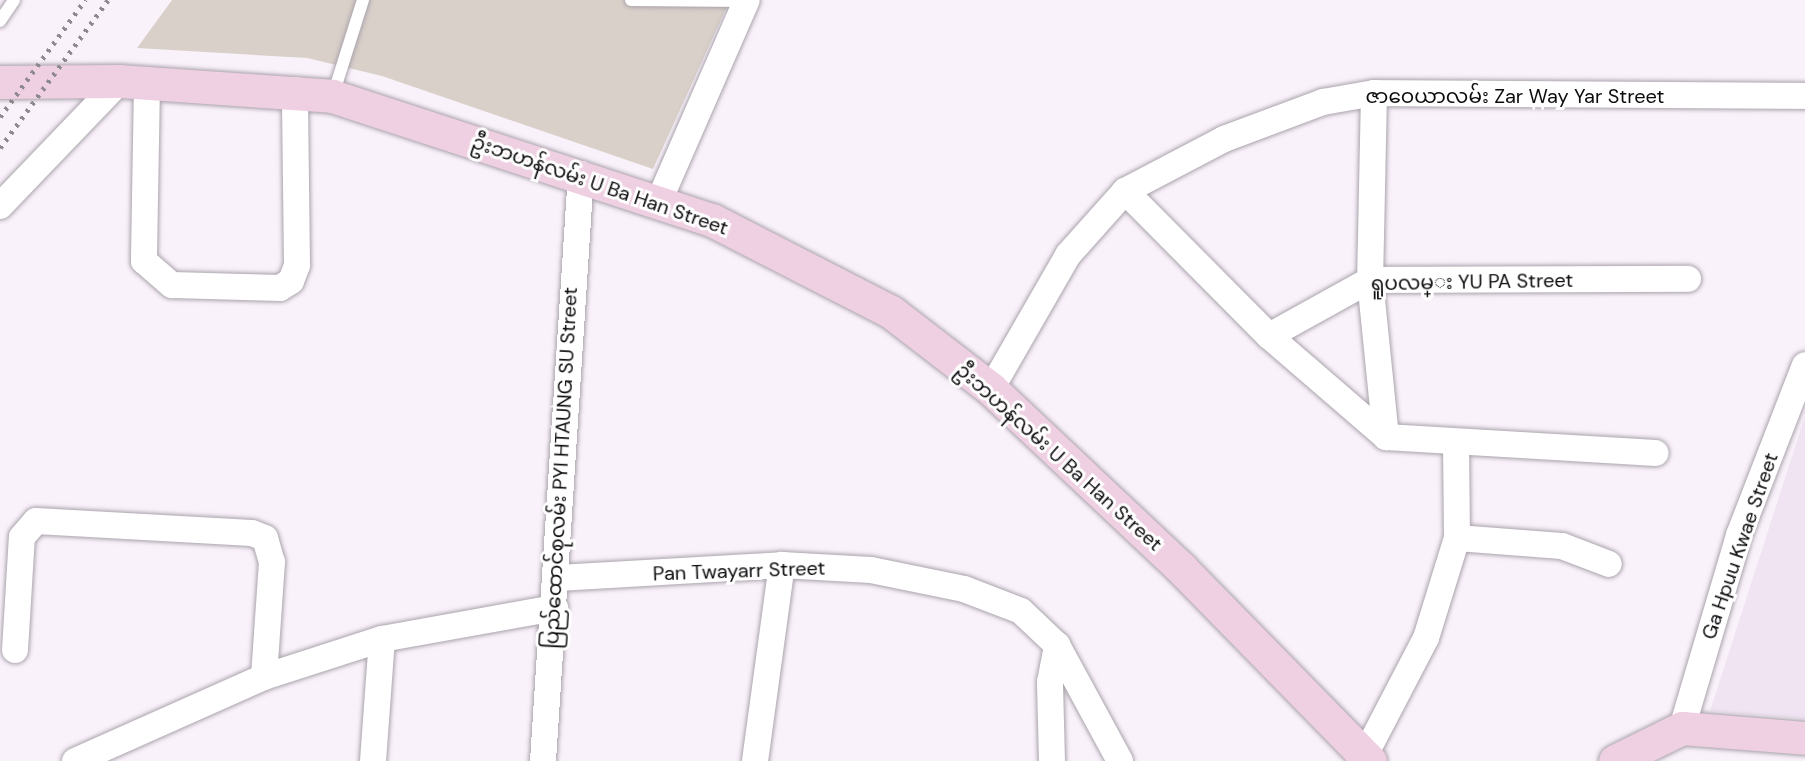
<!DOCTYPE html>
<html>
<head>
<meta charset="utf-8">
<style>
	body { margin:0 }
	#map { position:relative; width:1805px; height:761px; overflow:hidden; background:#faf2fb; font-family:"DM Sans","Noto Sans Myanmar",sans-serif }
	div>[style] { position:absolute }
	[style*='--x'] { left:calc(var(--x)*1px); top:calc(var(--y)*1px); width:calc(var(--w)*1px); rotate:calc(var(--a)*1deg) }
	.built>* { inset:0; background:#f0e4f2 }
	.building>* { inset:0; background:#d9d0c9 }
	.roads { filter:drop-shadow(0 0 2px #aaa3ac) drop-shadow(0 0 2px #aaa3ac) }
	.lane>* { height:12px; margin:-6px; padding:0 6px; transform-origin:6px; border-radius:6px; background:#fff }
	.street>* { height:26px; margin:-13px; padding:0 13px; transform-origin:13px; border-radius:13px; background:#fff }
	.secondary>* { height:33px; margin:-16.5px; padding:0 16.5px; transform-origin:16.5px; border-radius:16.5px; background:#efd0e2 }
	.rail>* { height:4.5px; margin-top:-2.25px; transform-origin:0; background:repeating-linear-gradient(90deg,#8e898f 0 3px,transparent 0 9px) }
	span { translate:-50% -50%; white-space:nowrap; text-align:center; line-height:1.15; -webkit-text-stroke:6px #fff; paint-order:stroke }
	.street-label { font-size:20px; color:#0d0b0e }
</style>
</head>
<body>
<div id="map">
	<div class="built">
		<div style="clip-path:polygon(1805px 416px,1805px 719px,1710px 711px)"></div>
	</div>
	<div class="building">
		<div style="clip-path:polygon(172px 0,730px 0,653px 169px,382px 76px,307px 58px,137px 48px)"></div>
	</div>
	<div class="roads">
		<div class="lane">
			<div style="--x:631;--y:0;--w:115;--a:0.5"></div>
			<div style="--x:0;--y:21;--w:25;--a:-56"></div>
			<div style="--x:333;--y:95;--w:100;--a:-72.5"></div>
		</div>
		<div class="street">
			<div style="--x:147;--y:84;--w:177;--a:91"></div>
			<div style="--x:144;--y:261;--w:37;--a:41"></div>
			<div style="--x:172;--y:285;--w:108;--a:1.6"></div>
			<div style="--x:280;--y:288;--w:13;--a:-32"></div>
			<div style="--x:291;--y:281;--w:17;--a:-69"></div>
			<div style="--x:297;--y:265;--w:175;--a:-90.7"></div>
			<div style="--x:1374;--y:93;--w:187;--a:91.2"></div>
			<div style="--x:1370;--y:280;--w:158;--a:84.2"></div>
			<div style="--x:1125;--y:191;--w:204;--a:45.2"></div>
			<div style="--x:1269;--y:336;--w:155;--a:40.8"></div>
			<div style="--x:1386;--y:437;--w:270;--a:3.4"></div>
			<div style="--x:659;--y:201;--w:219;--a:-66.4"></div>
			<div style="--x:0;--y:206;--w:173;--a:-46.2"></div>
			<div style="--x:1269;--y:336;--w:115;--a:-29"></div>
			<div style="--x:1370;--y:280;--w:318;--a:-0.2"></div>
			<div style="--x:991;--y:389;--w:155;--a:-60.1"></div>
			<div style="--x:1068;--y:255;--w:86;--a:-48.3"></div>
			<div style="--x:1125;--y:191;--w:112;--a:-27.7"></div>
			<div style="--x:1224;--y:139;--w:106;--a:-20.5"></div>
			<div style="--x:1323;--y:102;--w:52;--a:-10"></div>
			<div style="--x:1374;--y:93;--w:431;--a:0.4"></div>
			<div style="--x:1457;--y:538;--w:105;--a:4.4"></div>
			<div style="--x:1562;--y:546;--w:50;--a:21"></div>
			<div style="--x:558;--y:578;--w:224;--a:-3.3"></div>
			<div style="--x:782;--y:565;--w:89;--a:3.2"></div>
			<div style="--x:871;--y:570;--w:95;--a:11.5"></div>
			<div style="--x:964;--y:589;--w:61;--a:21.1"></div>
			<div style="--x:1021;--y:611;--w:50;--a:43.4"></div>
			<div style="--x:1057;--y:645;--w:132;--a:61.5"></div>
			<div style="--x:15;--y:650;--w:113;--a:-86.5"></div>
			<div style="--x:22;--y:537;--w:21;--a:-49"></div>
			<div style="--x:36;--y:521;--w:216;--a:3.2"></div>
			<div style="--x:252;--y:533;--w:14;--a:21"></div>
			<div style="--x:265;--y:538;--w:25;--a:74"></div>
			<div style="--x:272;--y:562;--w:115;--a:94"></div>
			<div style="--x:1682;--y:728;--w:201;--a:-73.5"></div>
			<div style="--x:1739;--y:535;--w:182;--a:-68.8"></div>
			<div style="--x:1365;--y:755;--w:132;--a:-62.5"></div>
			<div style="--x:1426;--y:638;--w:105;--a:-72.8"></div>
			<div style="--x:1457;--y:538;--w:94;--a:-90.6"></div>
			<div style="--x:75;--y:761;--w:207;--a:-24"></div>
			<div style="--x:264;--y:677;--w:124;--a:-17.9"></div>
			<div style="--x:382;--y:639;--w:176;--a:-10.2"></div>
			<div style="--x:373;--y:761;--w:122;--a:-85.8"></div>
			<div style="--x:543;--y:761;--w:588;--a:-86.3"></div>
			<div style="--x:755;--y:761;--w:198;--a:-82.2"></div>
			<div style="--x:1052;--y:761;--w:79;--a:-91.5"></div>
			<div style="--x:1050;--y:682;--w:38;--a:-79"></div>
		</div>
		<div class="secondary">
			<div style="--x:0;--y:82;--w:120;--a:-0.5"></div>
			<div style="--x:120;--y:81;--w:213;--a:4"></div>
			<div style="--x:332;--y:96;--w:400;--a:18.1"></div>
			<div style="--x:712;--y:220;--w:201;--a:27.2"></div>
			<div style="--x:891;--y:312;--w:126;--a:37.6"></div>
			<div style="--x:991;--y:389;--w:261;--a:43.3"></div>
			<div style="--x:1181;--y:568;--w:270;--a:45.6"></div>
			<div style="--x:1615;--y:761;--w:75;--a:-26.2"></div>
			<div style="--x:1682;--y:728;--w:123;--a:4.6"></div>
		</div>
	</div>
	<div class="rail">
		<div style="--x:0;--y:117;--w:145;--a:-54"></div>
		<div style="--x:0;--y:148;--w:183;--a:-53.9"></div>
	</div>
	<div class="street-label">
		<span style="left:1515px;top:96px">ဇာဝေယာလမ်း Zar Way Yar Street</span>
		<span style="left:600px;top:185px;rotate:19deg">ဦးဘဟန်လမ်း U Ba Han Street</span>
		<span style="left:1472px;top:282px;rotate:-1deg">ရူပလမ္း YU PA Street</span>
		<span style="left:1059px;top:457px;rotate:42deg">ဦးဘဟန်လမ်း U Ba Han Street</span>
		<span style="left:561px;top:468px;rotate:-87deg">ပြည်ထောင်စုလမ်း PYI HTAUNG SU Street</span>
		<span style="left:1740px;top:546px;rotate:-71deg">Ga Hpuu Kwae Street</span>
		<span style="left:739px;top:571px;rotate:-2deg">Pan Twayarr Street</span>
	</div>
</div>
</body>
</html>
